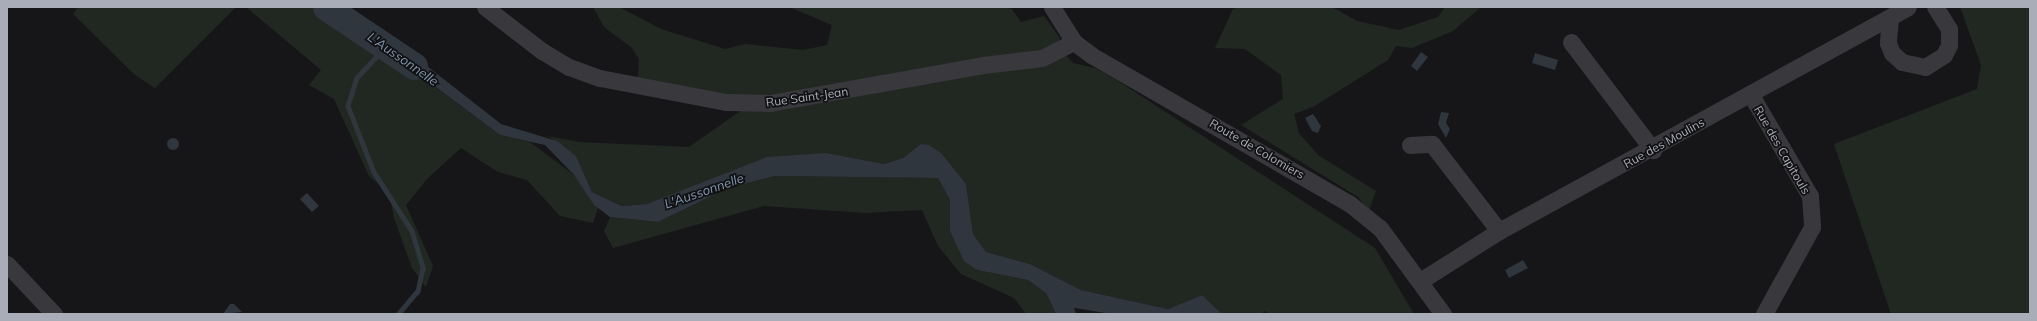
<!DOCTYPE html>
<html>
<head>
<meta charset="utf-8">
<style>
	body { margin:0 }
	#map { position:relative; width:2037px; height:321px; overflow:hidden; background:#161618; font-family:Mulish,sans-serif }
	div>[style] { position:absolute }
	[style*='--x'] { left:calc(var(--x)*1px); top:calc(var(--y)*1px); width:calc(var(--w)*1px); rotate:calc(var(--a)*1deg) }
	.green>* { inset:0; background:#212822 }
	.water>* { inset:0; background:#2f363d }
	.round { border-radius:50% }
	.stream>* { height:4.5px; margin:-2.25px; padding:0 2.25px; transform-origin:2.25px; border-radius:2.25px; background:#2f363d }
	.river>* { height:27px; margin:-13.5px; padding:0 13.5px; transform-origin:13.5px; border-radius:13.5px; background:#2f363d }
	.minor>* { height:17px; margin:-8.5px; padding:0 8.5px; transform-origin:8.5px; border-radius:8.5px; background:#38383d }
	span { translate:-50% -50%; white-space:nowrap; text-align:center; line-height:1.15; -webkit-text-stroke:3.5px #111113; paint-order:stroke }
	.street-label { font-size:12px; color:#a9adb7 }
	.water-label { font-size:13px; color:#8298b0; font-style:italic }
	.frame { position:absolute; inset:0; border:8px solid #a9adb7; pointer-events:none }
</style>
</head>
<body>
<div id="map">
	<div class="green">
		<div style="clip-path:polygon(78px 7px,236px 7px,155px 88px,135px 75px,73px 14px)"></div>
		<div style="clip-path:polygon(246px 7px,350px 7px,390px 37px,382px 48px,500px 135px,530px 142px,574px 175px,598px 208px,593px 223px,560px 216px,527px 180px,498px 172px,461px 148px,427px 179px,406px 205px,433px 266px,426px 287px,412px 268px,394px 218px,389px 193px,369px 176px,334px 99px,309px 85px,321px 70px)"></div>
		<div style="clip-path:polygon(593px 7px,619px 7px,661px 29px,725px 49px,745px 44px,803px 50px,827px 45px,832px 25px,789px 7px,1000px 7px,1012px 9px,1021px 22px,1044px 16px,1060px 38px,1057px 45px,1073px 63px,1095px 68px,1115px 79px,1375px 248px,1414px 314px,1269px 314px,1265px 311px,1261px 314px,1222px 314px,1202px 295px,1168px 309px,1081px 290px,1030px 264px,986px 252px,973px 234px,966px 184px,921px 144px,903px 158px,884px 164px,826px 153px,647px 204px,623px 206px,592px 192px,576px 156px,548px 136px,579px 142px,689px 147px,739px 112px,740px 95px,725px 95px,638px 78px,639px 59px,632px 48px,604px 27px)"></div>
		<div style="clip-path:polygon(1241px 7px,1332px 7px,1357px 21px,1399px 30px,1438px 17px,1445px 7px,1481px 7px,1453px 31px,1412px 48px,1396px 46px,1388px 60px,1313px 107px,1294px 114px,1299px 133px,1318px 155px,1376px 191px,1369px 211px,1358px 197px,1241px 125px,1283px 99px,1281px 75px,1245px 49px,1215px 48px,1233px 9px)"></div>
		<div style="clip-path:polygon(1960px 7px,2030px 7px,2030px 314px,1891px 314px,1834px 144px,1977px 89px,1981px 65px)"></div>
		<div style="clip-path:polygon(775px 176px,938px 178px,950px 200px,950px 231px,977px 270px,1028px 280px,1046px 293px,1056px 314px,1026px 314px,1014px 298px,961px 274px,938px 246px,922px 210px,865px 213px,764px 206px,613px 248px,604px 231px,610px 217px,658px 222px,728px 188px)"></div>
	</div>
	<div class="water">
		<div style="clip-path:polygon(390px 37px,501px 124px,557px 141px,576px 156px,592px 192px,622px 206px,647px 204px,767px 157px,826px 153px,884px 164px,903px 158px,921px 144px,929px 145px,941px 153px,966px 184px,973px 234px,986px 252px,1030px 264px,1081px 290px,1168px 309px,1202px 295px,1222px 314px,1112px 314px,1074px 308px,1076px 314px,1056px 314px,1046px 293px,1028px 280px,977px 270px,964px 261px,950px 231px,950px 200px,938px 178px,775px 176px,728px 188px,658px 222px,610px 217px,594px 205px,574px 175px,545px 145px,500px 135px,382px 47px)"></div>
		<div style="clip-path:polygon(1421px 52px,1428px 57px,1417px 71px,1411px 66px)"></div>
		<div style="clip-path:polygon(1535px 53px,1558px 60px,1555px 70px,1532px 63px)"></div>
		<div style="clip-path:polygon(1441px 112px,1449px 113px,1446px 123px,1450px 129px,1446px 138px,1438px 124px)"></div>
		<div style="clip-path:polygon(1313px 114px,1321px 126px,1318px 133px,1312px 131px,1305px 118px)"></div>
		<div class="round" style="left:167px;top:138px;width:12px;height:12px"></div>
		<div style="clip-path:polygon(307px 193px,319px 206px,312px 212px,300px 199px)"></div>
		<div style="clip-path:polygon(1523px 260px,1528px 268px,1509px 278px,1505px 270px)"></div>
		<div style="clip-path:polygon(230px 304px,234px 304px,242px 312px,223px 314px)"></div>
	</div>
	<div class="stream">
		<div style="--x:387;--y:46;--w:44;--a:133.2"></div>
		<div style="--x:357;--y:78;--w:29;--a:108"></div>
		<div style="--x:348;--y:106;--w:71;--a:68.5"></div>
		<div style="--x:374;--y:172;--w:70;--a:57.2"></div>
		<div style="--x:412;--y:231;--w:39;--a:73"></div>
		<div style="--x:423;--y:268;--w:24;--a:102"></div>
		<div style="--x:418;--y:291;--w:30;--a:130"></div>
	</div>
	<div class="river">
		<div style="--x:326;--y:7;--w:106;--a:33.8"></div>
	</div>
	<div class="minor">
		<div style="--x:485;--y:7;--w:72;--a:37.7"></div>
		<div style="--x:542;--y:51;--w:31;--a:31"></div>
		<div style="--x:569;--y:67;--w:33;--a:20"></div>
		<div style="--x:600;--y:78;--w:128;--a:10.8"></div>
		<div style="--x:726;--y:102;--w:44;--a:1.3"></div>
		<div style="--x:770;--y:103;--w:216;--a:-10.1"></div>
		<div style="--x:983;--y:65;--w:59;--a:-6.8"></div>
		<div style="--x:1042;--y:58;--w:36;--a:-27"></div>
		<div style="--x:1052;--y:7;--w:41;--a:57.8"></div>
		<div style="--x:1074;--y:42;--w:21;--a:37"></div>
		<div style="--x:1091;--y:55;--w:299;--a:29.9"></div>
		<div style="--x:1350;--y:204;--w:38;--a:39"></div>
		<div style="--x:1380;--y:228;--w:107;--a:53.8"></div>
		<div style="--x:1890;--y:18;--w:25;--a:95"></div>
		<div style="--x:1888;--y:43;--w:11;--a:68"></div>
		<div style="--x:1892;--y:53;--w:13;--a:42"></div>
		<div style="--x:1902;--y:62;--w:24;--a:12"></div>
		<div style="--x:1925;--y:67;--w:22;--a:-32"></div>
		<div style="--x:1944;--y:55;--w:11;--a:-63"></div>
		<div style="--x:1949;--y:45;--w:16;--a:-90"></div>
		<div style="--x:1949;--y:29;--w:26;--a:-122"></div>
		<div style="--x:1571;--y:42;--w:136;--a:52.8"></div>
		<div style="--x:1751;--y:95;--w:117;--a:59.7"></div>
		<div style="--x:1810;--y:196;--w:31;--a:86"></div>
		<div style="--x:1812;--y:227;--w:99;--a:118.9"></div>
		<div style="--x:1410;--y:145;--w:22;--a:-3"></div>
		<div style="--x:1432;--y:144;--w:110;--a:52.4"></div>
		<div style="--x:7;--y:264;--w:69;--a:46.8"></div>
		<div style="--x:1420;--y:281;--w:93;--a:-32.3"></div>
		<div style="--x:1499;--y:231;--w:466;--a:-28.7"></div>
	</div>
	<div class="street-label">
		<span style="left:807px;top:97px;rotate:-8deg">Rue Saint-Jean</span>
		<span style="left:1664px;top:143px;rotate:-29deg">Rue des Moulins</span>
		<span style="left:1257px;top:149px;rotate:30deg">Route de Colomiers</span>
		<span style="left:1782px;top:150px;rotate:60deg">Rue des Capitouls</span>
	</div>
	<div class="water-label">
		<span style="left:403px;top:59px;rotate:35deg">L'Aussonnelle</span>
		<span style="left:704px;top:191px;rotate:-19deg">L'Aussonnelle</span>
	</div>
	<div class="frame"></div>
</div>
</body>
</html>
